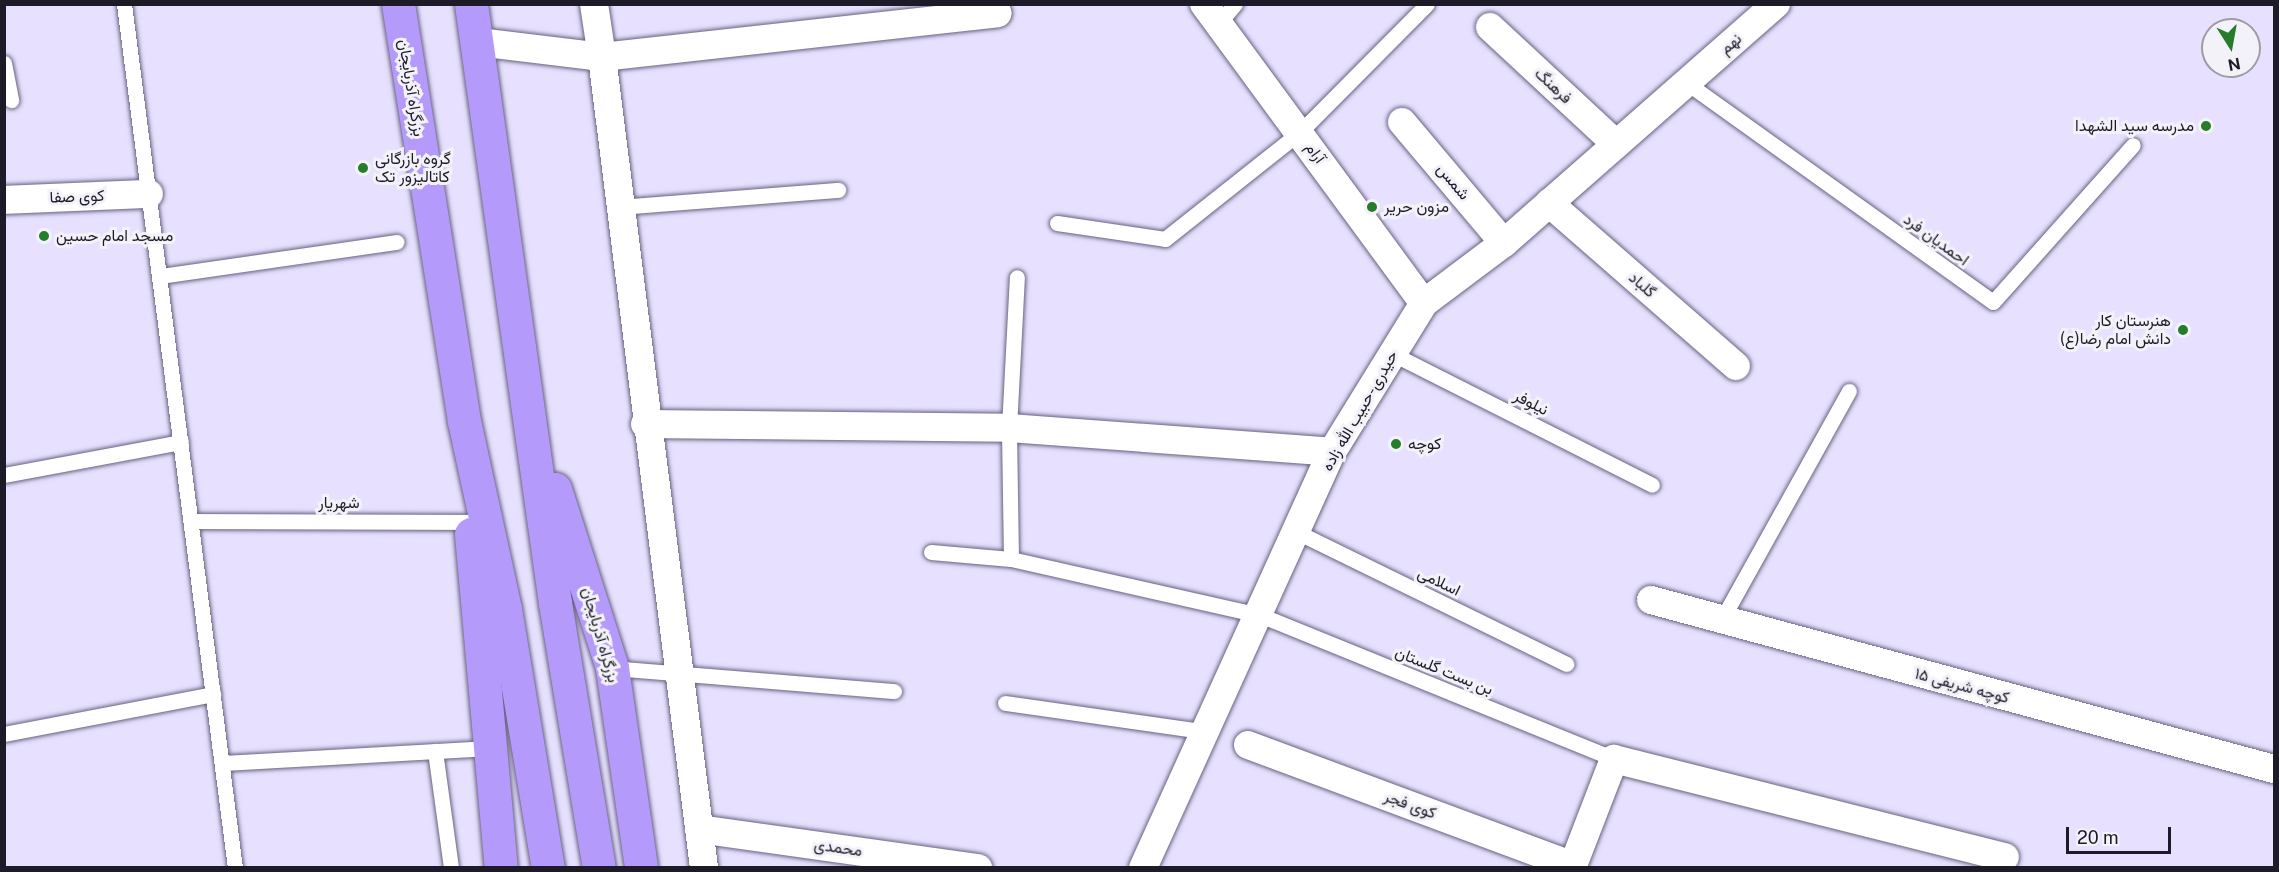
<!DOCTYPE html>
<html>
<head>
<meta charset="utf-8">
<style>
	body { margin:0 }
	#map { position:relative; width:2279px; height:872px; overflow:hidden; background:#e7e1ff; font-family:"Public Sans",Vazirmatn,sans-serif }
	div>[style] { position:absolute }
	[style*='--x'] { left:calc(var(--x)*1px); top:calc(var(--y)*1px); width:calc(var(--w)*1px); rotate:calc(var(--a)*1deg) }
	.roads { filter:drop-shadow(0 0 2px #686281) drop-shadow(0 0 2px #686281) }
	.service>* { height:15px; margin:-7.5px; padding:0 7.5px; transform-origin:7.5px; border-radius:7.5px; background:#fff }
	.minor>* { height:28px; margin:-14px; padding:0 14px; transform-origin:14px; border-radius:14px; background:#fff }
	.trunk>* { height:33px; margin:-16.5px; padding:0 16.5px; transform-origin:16.5px; border-radius:16.5px; background:#b49afb }
	.dots>* { width:16px; height:16px; translate:-50% -50%; box-sizing:border-box; border:3px solid #f3f2f9; border-radius:50% }
	span { translate:-50% -50%; white-space:nowrap; text-align:center; line-height:1.15; -webkit-text-stroke:6px #f3f2f9; paint-order:stroke }
	.street-label { font-size:16px; color:#1e1b28 }
	.poi-label { font-size:16px; color:#1e1b28 }
	.right { translate:-100% -50%; text-align:right }
	.left { translate:0 -50%; text-align:left }
	.frame { position:absolute; inset:0; border:6px solid #1e1b28; pointer-events:none }
	.north { position:absolute; left:2201px; top:18px; width:60px; height:60px; box-sizing:border-box; background:#f3f2f9; border:2px solid #9e9ca5; border-radius:50%; rotate:169deg; font-size:16px; font-weight:700; line-height:24px; text-align:center; color:#1e1b28 }
	.north::after { content:''; display:block; margin:auto; width:21px; height:27px; background:#267c2a; clip-path:polygon(50% 0,100% 100%,50% 72%,0 100%) }
	.scale { position:absolute; left:2066px; top:827px; width:105px; height:27px; box-sizing:border-box; border:3px solid #1e1b28; border-top:0; padding-left:8px; font-size:18px; line-height:21px; white-space:nowrap; color:#1e1b28; -webkit-text-stroke:4px #f3f2f9; paint-order:stroke }
</style>
</head>
<body>
<div id="map">
	<div class="roads">
		<div class="service">
			<div style="--x:124;--y:4;--w:871;--a:82.68"></div>
			<div style="--x:1219;--y:23;--w:25;--a:-50"></div>
			<div style="--x:4;--y:63;--w:38;--a:79"></div>
			<div style="--x:1687;--y:83;--w:376;--a:35.6"></div>
			<div style="--x:1993;--y:302;--w:210;--a:-48.3"></div>
			<div style="--x:620;--y:207;--w:219;--a:-4.5"></div>
			<div style="--x:1057;--y:223;--w:109;--a:8.4"></div>
			<div style="--x:1165;--y:239;--w:172;--a:-38.4"></div>
			<div style="--x:1300;--y:132;--w:180;--a:-45.2"></div>
			<div style="--x:160;--y:276;--w:239;--a:-8.2"></div>
			<div style="--x:1393;--y:354;--w:290;--a:26.8"></div>
			<div style="--x:4;--y:475;--w:180;--a:-10.6"></div>
			<div style="--x:191;--y:521;--w:288;--a:0.2"></div>
			<div style="--x:1297;--y:532;--w:300;--a:26.1"></div>
			<div style="--x:931;--y:552;--w:80;--a:5"></div>
			<div style="--x:1011;--y:559;--w:255;--a:12.7"></div>
			<div style="--x:1260;--y:615;--w:382;--a:22.1"></div>
			<div style="--x:1011;--y:559;--w:131;--a:-90.9"></div>
			<div style="--x:1009;--y:428;--w:151;--a:-87"></div>
			<div style="--x:1722;--y:619;--w:261;--a:-60.9"></div>
			<div style="--x:612;--y:668;--w:283;--a:4.7"></div>
			<div style="--x:1005;--y:703;--w:206;--a:8.1"></div>
			<div style="--x:4;--y:734;--w:213;--a:-10.8"></div>
			<div style="--x:435;--y:751;--w:118;--a:82.2"></div>
			<div style="--x:222;--y:763;--w:265;--a:-3.2"></div>
		</div>
		<div class="minor">
			<div style="--x:594;--y:4;--w:54;--a:81.4"></div>
			<div style="--x:602;--y:57;--w:398;--a:-6.3"></div>
			<div style="--x:1204;--y:4;--w:371;--a:53.7"></div>
			<div style="--x:1490;--y:27;--w:172;--a:42.9"></div>
			<div style="--x:478;--y:42;--w:125;--a:6.9"></div>
			<div style="--x:602;--y:57;--w:817;--a:82.83"></div>
			<div style="--x:1402;--y:122;--w:158;--a:49.9"></div>
			<div style="--x:4;--y:200;--w:145;--a:-2.4"></div>
			<div style="--x:1549;--y:203;--w:248;--a:41.1"></div>
			<div style="--x:645;--y:424;--w:364;--a:0.6"></div>
			<div style="--x:1009;--y:428;--w:324;--a:4.2"></div>
			<div style="--x:1651;--y:600;--w:646;--a:15.18"></div>
			<div style="--x:1248;--y:745;--w:347;--a:20.4"></div>
			<div style="--x:699;--y:829;--w:282;--a:8"></div>
			<div style="--x:1143;--y:868;--w:457;--a:-65.6"></div>
			<div style="--x:1332;--y:452;--w:175;--a:-58.3"></div>
			<div style="--x:1424;--y:303;--w:100;--a:-36.9"></div>
			<div style="--x:1504;--y:243;--w:362;--a:-41.3"></div>
			<div style="--x:1572;--y:868;--w:117;--a:-68.9"></div>
			<div style="--x:1614;--y:759;--w:403;--a:14.1"></div>
		</div>
		<div class="trunk">
			<div style="--x:398;--y:4;--w:422;--a:81"></div>
			<div style="--x:464;--y:421;--w:192;--a:77.7"></div>
			<div style="--x:505;--y:609;--w:263;--a:80.6"></div>
			<div style="--x:471;--y:4;--w:605;--a:82.02"></div>
			<div style="--x:555;--y:603;--w:269;--a:80.6"></div>
			<div style="--x:555;--y:489;--w:188;--a:72.3"></div>
			<div style="--x:612;--y:668;--w:202;--a:81.7"></div>
			<div style="--x:471;--y:534;--w:335;--a:84.9"></div>
		</div>
	</div>
	<div class="dots">
		<div style="left:2206px;top:126px;background:#267c2a"></div>
		<div style="left:363px;top:168px;background:#267c2a"></div>
		<div style="left:1372px;top:207px;background:#267c2a"></div>
		<div style="left:44px;top:236px;background:#267c2a"></div>
		<div style="left:2183px;top:330px;background:#267c2a"></div>
		<div style="left:1396px;top:444px;background:#267c2a"></div>
	</div>
	<div class="street-label">
		<span style="left:1731px;top:44px;rotate:-41deg">نهم</span>
		<span style="left:1553px;top:86px;rotate:43deg">فرهنگ</span>
		<span style="left:411px;top:88px;rotate:81deg">بزرگراه آذربایجان</span>
		<span style="left:1315px;top:153px;rotate:54deg">آرام</span>
		<span style="left:1453px;top:182px;rotate:50deg">شمس</span>
		<span style="left:77px;top:197px;rotate:-2deg">کوی صفا</span>
		<span style="left:1936px;top:240px;rotate:36deg">احمدیان فرد</span>
		<span style="left:1642px;top:285px;rotate:41deg">گلباد</span>
		<span style="left:1531px;top:403px;rotate:27deg">نیلوفر</span>
		<span style="left:1360px;top:411px;rotate:-60deg">حیدری-حبیب الله زاده</span>
		<span style="left:339px;top:503px">شهریار</span>
		<span style="left:1439px;top:582px;rotate:26deg">اسلامی</span>
		<span style="left:600px;top:635px;rotate:74deg">بزرگراه آذربایجان</span>
		<span style="left:1444px;top:671px;rotate:22deg">بن بست گلستان</span>
		<span style="left:1962px;top:686px;rotate:15deg">کوچه شریفی ۱۵</span>
		<span style="left:1410px;top:805px;rotate:20deg">کوی فجر</span>
		<span style="left:838px;top:848px;rotate:8deg">محمدی</span>
	</div>
	<div class="poi-label">
		<span class="right" style="left:2194px;top:126px">مدرسه سید الشهدا</span>
		<span class="left" style="left:375px;top:168px">گروه بازرگانی<br>کاتالیزور تک</span>
		<span class="left" style="left:1384px;top:207px">مزون حریر</span>
		<span class="left" style="left:56px;top:236px">مسجد امام حسین</span>
		<span class="right" style="left:2171px;top:330px">هنرستان کار<br>دانش امام رضا(ع)</span>
		<span class="left" style="left:1408px;top:444px">کوچه</span>
	</div>
	<div class="frame"></div>
	<div class="north">N</div>
	<div class="scale">20 m</div>
</div>
</body>
</html>
